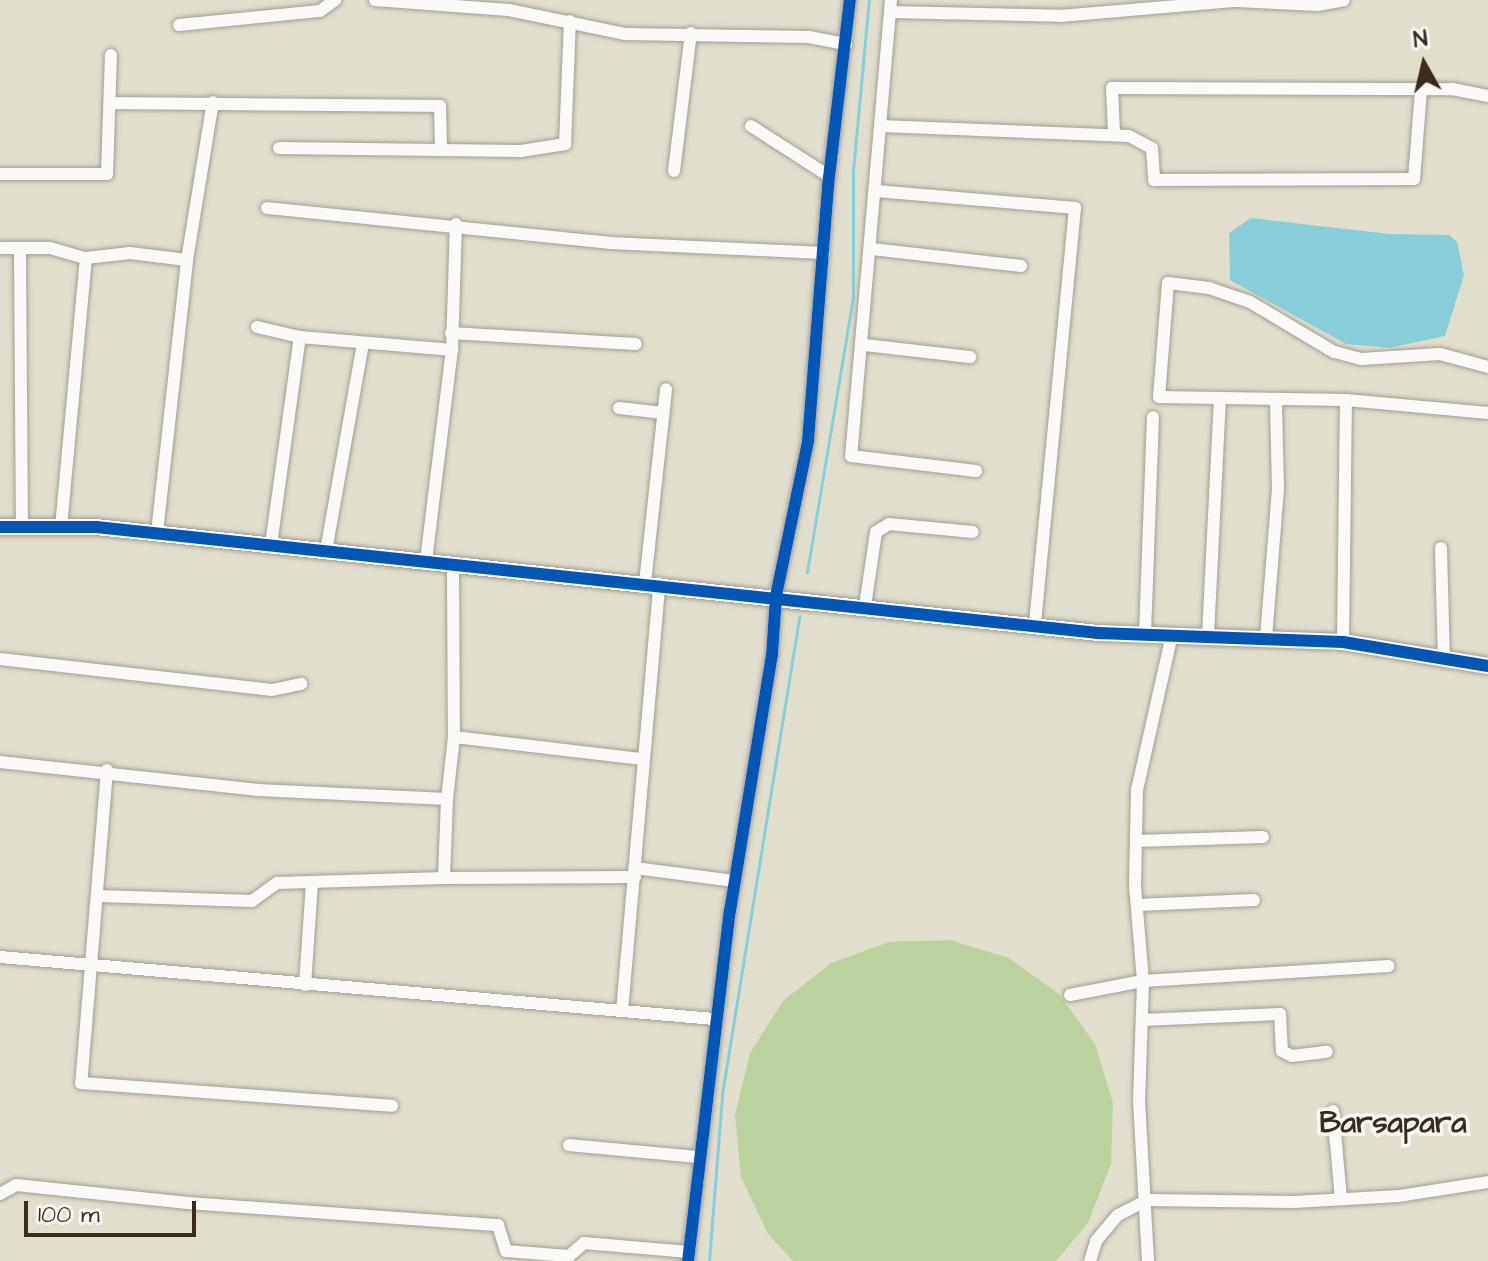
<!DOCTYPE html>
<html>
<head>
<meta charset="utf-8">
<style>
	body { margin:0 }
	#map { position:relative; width:1488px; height:1261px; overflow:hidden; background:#e2decd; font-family:"Architects Daughter",sans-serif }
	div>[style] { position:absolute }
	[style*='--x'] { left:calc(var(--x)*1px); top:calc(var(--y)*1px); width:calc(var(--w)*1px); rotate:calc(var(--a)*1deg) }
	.green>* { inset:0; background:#bdd39d }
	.water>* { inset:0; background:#88ced9 }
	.stream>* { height:3px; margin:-1.5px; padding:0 1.5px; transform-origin:1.5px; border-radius:1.5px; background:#88ced9 }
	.roads { filter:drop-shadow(0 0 2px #a29e92) drop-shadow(0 0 2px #a29e92) }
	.minor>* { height:12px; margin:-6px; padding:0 6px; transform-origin:6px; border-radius:6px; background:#fbfaf8 }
	.tertiary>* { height:16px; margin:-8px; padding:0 8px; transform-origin:8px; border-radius:8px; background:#fbfaf8 }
	.cycleway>* { height:12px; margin:-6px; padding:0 6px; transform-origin:6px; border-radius:6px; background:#0057b8 }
	span { translate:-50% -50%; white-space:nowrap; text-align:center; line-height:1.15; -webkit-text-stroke:7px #f6f6f2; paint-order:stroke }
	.district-label { font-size:30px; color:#3b2a1e; font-weight:700 }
	.north { position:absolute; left:1384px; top:24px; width:80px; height:80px; -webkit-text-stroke:6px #f6f6f2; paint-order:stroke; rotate:352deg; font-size:22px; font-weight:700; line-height:32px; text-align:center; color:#3b2a1e }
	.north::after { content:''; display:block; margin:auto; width:28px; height:36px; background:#3b2a1e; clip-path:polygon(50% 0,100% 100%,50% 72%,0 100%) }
	.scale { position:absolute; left:24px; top:1201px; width:172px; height:36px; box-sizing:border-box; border:4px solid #3b2a1e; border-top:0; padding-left:10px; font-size:24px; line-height:28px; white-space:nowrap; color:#3b2a1e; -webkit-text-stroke:6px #f6f6f2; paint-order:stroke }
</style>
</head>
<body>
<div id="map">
	<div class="green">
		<div style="clip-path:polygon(950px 940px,1009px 958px,1059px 994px,1095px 1044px,1113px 1103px,1111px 1164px,1088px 1223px,1056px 1261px,793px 1261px,768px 1234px,741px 1177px,735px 1115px,750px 1053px,783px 1001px,831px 963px,889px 942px)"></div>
	</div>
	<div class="water">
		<div style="clip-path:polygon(1251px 218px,1390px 234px,1449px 235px,1457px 242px,1464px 275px,1445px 336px,1389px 348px,1346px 344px,1230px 280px,1229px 233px)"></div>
	</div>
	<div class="stream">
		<div style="--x:807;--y:572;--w:278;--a:-80.5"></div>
		<div style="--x:853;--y:298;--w:127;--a:-90"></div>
		<div style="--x:853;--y:171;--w:172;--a:-84.7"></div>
		<div style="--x:709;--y:1261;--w:168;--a:-85.5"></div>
		<div style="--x:722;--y:1094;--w:484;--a:-80.8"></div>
	</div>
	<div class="roads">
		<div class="minor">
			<div style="--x:375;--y:0;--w:134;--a:4.3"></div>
			<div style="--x:509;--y:10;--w:118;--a:11.7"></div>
			<div style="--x:625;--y:34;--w:184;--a:0.9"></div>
			<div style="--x:809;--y:37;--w:38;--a:11"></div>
			<div style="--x:891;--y:0;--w:458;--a:95"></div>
			<div style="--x:851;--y:456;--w:126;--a:6.8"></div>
			<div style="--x:890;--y:12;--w:170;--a:1.3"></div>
			<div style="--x:1060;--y:16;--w:177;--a:-4.9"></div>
			<div style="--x:1236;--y:1;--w:81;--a:2.8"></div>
			<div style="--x:1317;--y:5;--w:27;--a:-10"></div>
			<div style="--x:179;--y:25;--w:142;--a:-5.7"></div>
			<div style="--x:320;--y:11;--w:19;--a:-36"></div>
			<div style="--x:111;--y:103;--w:329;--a:0.5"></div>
			<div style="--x:440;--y:106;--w:40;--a:88.6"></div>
			<div style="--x:751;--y:126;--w:93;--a:32.7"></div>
			<div style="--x:881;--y:126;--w:248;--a:2.3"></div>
			<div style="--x:1129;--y:136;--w:26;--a:28"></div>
			<div style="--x:1152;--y:148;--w:32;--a:86"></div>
			<div style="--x:1154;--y:180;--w:260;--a:-0.2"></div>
			<div style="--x:1414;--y:179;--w:89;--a:-85.5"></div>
			<div style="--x:1114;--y:133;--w:45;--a:-92.5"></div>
			<div style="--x:1112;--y:88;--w:340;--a:0.2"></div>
			<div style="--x:1452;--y:89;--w:37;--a:11"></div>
			<div style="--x:279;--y:148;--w:242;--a:0.7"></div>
			<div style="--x:521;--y:151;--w:45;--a:-9"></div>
			<div style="--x:565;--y:144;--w:123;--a:-87.7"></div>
			<div style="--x:674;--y:171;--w:139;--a:-83"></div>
			<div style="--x:0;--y:174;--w:107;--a:0"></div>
			<div style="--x:107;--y:174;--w:119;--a:-88.1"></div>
			<div style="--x:876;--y:191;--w:200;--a:4.9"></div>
			<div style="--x:1075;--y:208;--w:419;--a:95.5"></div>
			<div style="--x:267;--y:208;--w:345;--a:5.8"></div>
			<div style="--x:610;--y:243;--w:214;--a:2.7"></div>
			<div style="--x:0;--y:248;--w:50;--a:0"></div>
			<div style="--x:50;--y:248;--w:37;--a:16"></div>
			<div style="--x:86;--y:258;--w:44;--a:-6.5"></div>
			<div style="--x:130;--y:253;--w:57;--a:7"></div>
			<div style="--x:872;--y:249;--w:150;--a:6.5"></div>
			<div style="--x:20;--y:251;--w:276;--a:89.6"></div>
			<div style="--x:257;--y:327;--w:44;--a:13.1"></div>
			<div style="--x:451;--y:333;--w:185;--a:3.4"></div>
			<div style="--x:864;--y:345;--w:107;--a:6.5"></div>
			<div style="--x:1488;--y:367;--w:50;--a:-164.8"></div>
			<div style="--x:1440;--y:354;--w:79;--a:176.4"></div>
			<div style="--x:1361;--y:359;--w:28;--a:-165"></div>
			<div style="--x:1334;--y:352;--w:98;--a:-149.2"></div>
			<div style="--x:1250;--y:302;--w:43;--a:-161.1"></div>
			<div style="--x:1209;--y:288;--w:41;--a:-173"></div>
			<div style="--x:1168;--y:283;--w:114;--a:94.5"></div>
			<div style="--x:1159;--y:397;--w:187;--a:0.9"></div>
			<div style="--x:1346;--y:400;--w:143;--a:5.2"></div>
			<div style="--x:619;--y:408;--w:45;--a:6.3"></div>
			<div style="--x:61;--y:527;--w:270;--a:-84.7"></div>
			<div style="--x:157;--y:533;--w:275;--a:-83.7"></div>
			<div style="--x:187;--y:260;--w:160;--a:-80.7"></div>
			<div style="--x:271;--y:545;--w:210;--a:-82.1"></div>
			<div style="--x:300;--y:337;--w:153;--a:4.9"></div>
			<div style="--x:1441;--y:548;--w:112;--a:88.5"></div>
			<div style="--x:326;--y:551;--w:211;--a:-79.9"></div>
			<div style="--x:426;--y:561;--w:213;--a:-83"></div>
			<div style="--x:452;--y:350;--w:126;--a:-88.2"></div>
			<div style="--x:453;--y:565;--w:172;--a:89.7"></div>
			<div style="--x:645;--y:583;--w:195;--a:-83.8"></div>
			<div style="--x:865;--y:606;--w:75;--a:-81.5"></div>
			<div style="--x:876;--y:532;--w:15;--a:-32"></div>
			<div style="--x:889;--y:524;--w:84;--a:5.4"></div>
			<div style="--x:1145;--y:634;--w:217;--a:-87.9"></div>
			<div style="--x:1208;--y:635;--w:235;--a:-87.1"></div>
			<div style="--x:1266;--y:638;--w:148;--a:-85.4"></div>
			<div style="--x:1278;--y:490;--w:90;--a:-91.3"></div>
			<div style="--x:1343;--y:642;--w:242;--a:-89.3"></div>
			<div style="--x:0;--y:659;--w:274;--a:6.5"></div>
			<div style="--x:272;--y:690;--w:30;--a:-12"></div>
			<div style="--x:0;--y:762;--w:260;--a:6.2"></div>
			<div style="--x:258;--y:790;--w:189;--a:2.7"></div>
			<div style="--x:447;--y:799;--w:79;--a:92.2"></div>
			<div style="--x:444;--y:878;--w:191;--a:-0.3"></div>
			<div style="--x:107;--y:770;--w:314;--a:94.7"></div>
			<div style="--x:81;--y:1083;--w:312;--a:4.2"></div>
			<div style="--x:447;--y:799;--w:62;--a:-83.6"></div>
			<div style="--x:454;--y:737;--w:188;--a:6.7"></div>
			<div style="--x:1136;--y:841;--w:127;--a:-1.8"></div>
			<div style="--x:635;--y:868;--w:100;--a:7.5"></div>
			<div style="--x:99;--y:896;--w:153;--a:1.9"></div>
			<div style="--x:252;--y:901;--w:31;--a:-36"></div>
			<div style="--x:277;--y:883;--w:167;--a:-1.7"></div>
			<div style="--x:1137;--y:905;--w:117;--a:-2.4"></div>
			<div style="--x:0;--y:957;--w:717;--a:4.96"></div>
			<div style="--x:305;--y:985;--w:103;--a:-86.1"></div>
			<div style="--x:1070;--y:995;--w:74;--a:-10.9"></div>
			<div style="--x:1143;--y:981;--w:246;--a:-3.5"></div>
			<div style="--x:622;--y:1011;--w:429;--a:-85"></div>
			<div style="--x:1142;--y:1020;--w:138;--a:-2.5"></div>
			<div style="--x:1280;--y:1014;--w:37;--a:87"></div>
			<div style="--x:1282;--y:1051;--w:11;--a:27"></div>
			<div style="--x:1292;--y:1056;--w:35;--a:-7"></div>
			<div style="--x:1333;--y:1111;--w:88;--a:84.8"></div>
			<div style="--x:569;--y:1145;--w:131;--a:5.3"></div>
			<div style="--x:0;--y:1194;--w:18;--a:-29"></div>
			<div style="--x:16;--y:1185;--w:173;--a:6"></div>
			<div style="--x:188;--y:1203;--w:311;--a:4.1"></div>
			<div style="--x:498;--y:1225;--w:27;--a:73"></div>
			<div style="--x:506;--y:1251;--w:63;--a:4.5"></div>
			<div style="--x:569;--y:1256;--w:20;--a:-41"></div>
			<div style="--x:584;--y:1243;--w:105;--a:4.9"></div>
			<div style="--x:688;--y:1261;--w:353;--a:-83.2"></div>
			<div style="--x:730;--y:911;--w:259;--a:-80.7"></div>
			<div style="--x:772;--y:655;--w:59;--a:-86.1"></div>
			<div style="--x:776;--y:596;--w:158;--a:-78.3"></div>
			<div style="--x:808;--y:441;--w:256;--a:-85.5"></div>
			<div style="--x:828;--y:186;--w:187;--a:-83.3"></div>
			<div style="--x:1090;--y:1261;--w:21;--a:-73"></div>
			<div style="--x:1096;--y:1241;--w:34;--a:-50"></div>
			<div style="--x:1118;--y:1215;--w:33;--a:-27"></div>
			<div style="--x:1147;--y:1200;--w:147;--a:0.8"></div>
			<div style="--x:1294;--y:1202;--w:105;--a:-3.3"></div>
			<div style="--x:1399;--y:1196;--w:90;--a:-8.9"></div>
			<div style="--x:1148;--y:1261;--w:159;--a:-93.2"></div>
			<div style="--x:1139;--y:1102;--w:121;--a:-88.1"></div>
			<div style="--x:1143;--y:981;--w:96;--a:-94.8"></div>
			<div style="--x:1135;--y:885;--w:95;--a:-88.8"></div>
			<div style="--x:1137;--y:790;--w:159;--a:-77.3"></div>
		</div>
		<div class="tertiary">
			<div style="--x:0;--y:527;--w:96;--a:0"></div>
			<div style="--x:96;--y:527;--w:1008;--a:6.04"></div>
			<div style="--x:1098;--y:633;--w:245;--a:2.1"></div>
			<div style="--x:1343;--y:642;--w:147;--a:9.4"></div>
		</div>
	</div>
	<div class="cycleway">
		<div style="--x:0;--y:527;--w:96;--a:0"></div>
		<div style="--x:96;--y:527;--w:1008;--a:6.04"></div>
		<div style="--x:1098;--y:633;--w:245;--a:2.1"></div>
		<div style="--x:1343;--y:642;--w:147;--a:9.4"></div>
		<div style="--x:688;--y:1261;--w:353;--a:-83.2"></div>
		<div style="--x:730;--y:911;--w:259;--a:-80.7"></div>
		<div style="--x:772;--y:655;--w:59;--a:-86.1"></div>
		<div style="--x:776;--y:596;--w:158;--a:-78.3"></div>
		<div style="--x:808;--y:441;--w:256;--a:-85.5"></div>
		<div style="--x:828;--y:186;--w:187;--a:-83.3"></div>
	</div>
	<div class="district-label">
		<span style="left:1393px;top:1123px">Barsapara</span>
	</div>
	<div class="north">N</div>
	<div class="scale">100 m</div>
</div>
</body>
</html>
